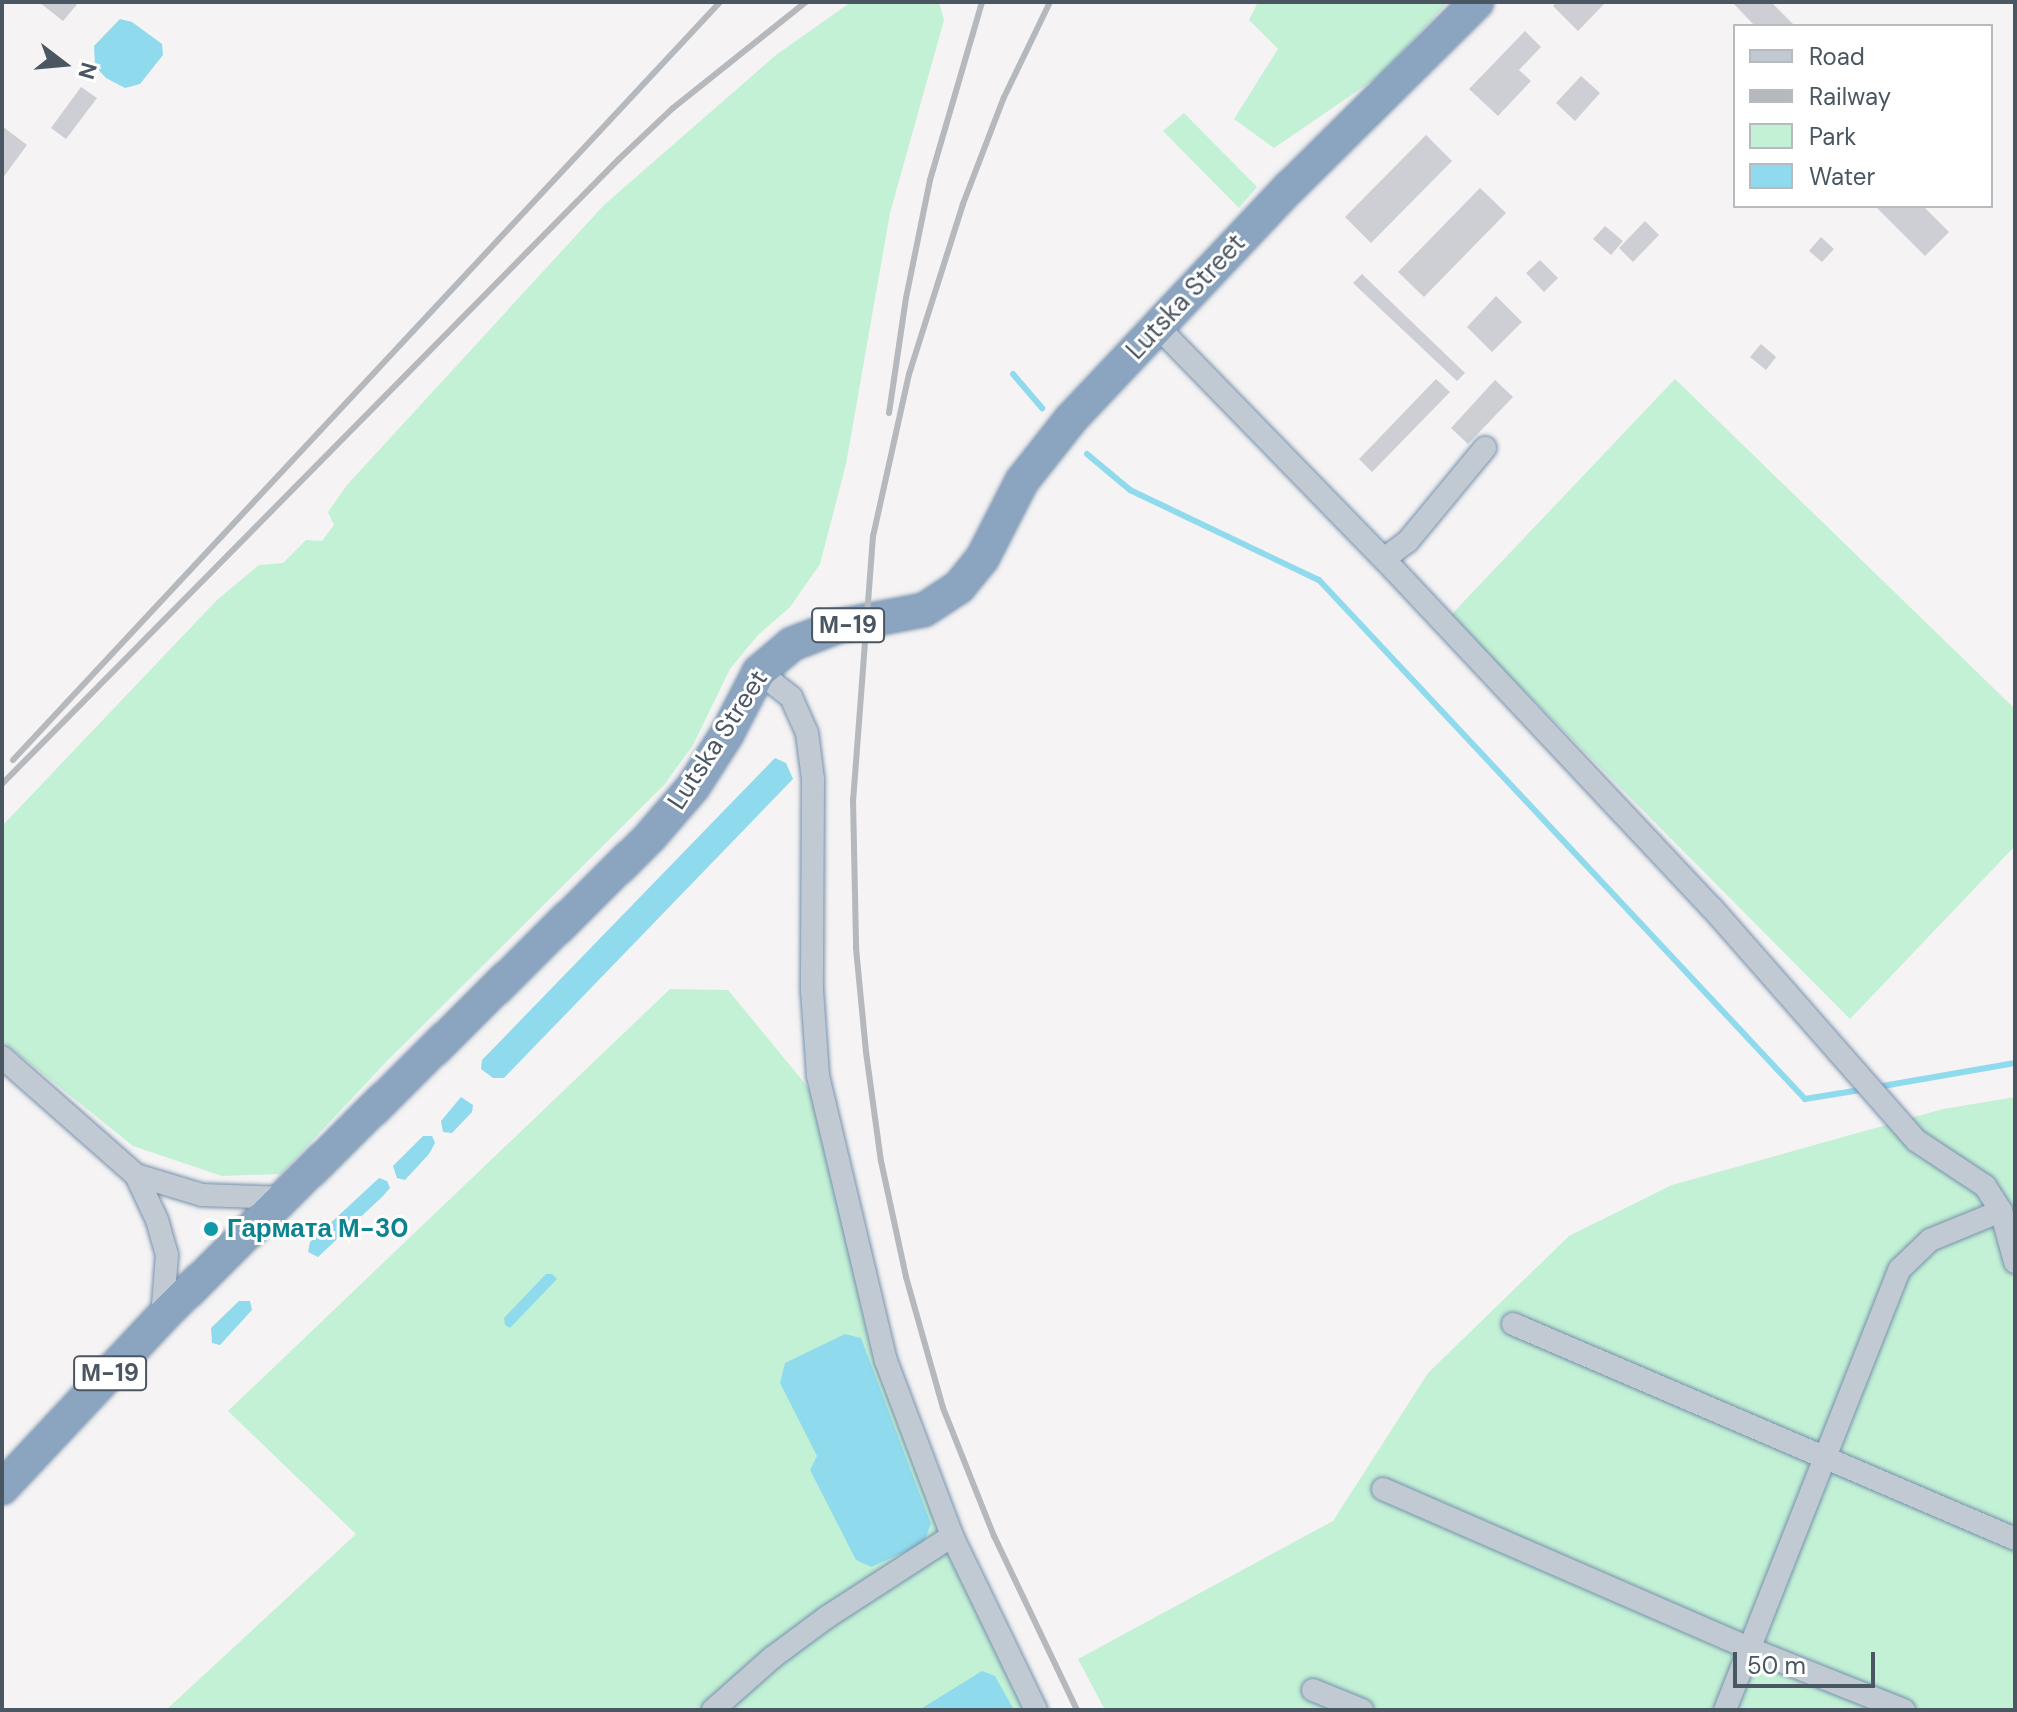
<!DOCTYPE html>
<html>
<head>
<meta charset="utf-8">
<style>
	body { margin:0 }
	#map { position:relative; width:2017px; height:1712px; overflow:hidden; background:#f5f3f3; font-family:"DM Sans",sans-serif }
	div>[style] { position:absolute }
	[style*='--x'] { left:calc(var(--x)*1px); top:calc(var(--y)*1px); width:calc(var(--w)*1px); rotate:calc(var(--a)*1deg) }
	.green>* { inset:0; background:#c3f1d5 }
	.water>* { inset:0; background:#90daee }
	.stream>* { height:6px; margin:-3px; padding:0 3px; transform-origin:3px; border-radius:3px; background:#90daee }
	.building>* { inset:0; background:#cdcfd5 }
	.roads { filter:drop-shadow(0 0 2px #7690ad) drop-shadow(0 0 2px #7690ad) }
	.minor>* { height:22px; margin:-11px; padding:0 11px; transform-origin:11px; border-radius:11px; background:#c1cad2 }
	.highway>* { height:32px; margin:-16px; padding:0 16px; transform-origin:16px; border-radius:16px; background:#8ba5c1 }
	.rail>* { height:6px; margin:-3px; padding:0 3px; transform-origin:3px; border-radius:3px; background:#b5b8bd }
	.dots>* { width:22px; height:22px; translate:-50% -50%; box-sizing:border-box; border:4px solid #fff; border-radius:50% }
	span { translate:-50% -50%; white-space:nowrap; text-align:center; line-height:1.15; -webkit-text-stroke:6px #fff; paint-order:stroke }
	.shield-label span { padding:2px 6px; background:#fff; border:2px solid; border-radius:6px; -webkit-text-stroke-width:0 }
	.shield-label { font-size:24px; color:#4a5661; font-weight:700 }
	.street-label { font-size:26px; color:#4a5661 }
	.culture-label { font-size:26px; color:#0d838f; font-weight:700 }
	.left { translate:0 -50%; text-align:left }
	.frame { position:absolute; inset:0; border:4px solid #4a5661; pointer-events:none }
	.legend { position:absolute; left:1733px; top:24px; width:260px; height:184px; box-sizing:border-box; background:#fff; border:2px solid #b7bbc0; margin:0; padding:10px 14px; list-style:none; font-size:24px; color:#4a5661 }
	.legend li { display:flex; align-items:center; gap:16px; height:40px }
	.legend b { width:40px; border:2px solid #b7bbc0 }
	.north { position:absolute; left:24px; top:24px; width:80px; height:80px; -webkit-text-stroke:6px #fff; paint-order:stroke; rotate:106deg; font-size:22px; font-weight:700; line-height:32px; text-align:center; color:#4a5661 }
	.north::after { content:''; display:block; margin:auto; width:28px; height:36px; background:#4a5661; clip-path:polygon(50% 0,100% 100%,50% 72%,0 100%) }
	.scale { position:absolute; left:1733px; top:1652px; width:142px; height:36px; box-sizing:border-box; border:4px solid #4a5661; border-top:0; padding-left:10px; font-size:24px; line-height:28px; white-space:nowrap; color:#4a5661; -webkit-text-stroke:6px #fff; paint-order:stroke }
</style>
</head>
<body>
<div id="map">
	<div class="green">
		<div style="clip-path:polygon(851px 2px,939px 2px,944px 20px,890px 213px,846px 464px,820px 564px,790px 607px,758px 635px,730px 669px,693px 745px,664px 785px,387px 1061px,281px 1174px,222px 1176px,133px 1146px,2px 1041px,2px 826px,217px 600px,259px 565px,283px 563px,306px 540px,322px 541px,334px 525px,328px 512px,347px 485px,604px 205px,776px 55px)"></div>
		<div style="clip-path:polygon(1258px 2px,1294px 3px,1448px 2px,1382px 74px,1274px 148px,1234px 119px,1278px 49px,1249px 20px)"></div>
		<div style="clip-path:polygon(1184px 113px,1257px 187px,1239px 208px,1163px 131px)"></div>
		<div style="clip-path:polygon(1675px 379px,2015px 709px,2015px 846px,1850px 1019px,1450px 616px)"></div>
		<div style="clip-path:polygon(670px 989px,728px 990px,811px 1091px,871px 1334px,1032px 1710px,166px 1710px,356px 1534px,228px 1411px)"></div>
		<div style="clip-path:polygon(2015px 1097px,2015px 1710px,1105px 1710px,1078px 1659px,1333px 1521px,1428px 1373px,1569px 1236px,1672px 1185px,1943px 1109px)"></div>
	</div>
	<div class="water">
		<div style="clip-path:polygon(120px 19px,132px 22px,162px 44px,163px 55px,140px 84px,125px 88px,106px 78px,95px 66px,94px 46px)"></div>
		<div style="clip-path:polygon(775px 758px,786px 763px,793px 779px,504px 1078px,493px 1078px,481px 1069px,482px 1060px)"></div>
		<div style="clip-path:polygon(461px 1097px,473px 1105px,472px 1112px,452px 1133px,443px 1132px,441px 1121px)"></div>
		<div style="clip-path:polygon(423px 1136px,432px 1136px,435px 1143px,429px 1154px,405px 1180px,397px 1178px,393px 1166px)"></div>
		<div style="clip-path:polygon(379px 1178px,387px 1181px,390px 1188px,383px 1196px,318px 1257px,308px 1252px,310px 1242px)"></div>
		<div style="clip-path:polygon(546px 1274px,552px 1274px,557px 1279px,510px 1328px,505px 1325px,504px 1318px)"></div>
		<div style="clip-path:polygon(239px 1301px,250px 1301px,252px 1310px,220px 1345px,212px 1343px,211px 1328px)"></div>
		<div style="clip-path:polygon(845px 1334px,861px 1338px,931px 1524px,923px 1544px,871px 1567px,856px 1560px,810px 1470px,817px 1456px,780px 1383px,785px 1363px)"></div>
		<div style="clip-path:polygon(982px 1671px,995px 1676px,1014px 1710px,919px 1710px)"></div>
	</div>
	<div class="stream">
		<div style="--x:1013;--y:374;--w:45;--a:49.5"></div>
		<div style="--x:1087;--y:454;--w:56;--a:39.9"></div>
		<div style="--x:1130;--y:490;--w:209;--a:25.5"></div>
		<div style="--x:1319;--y:580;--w:711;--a:46.88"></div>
		<div style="--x:1805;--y:1099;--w:62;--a:-9.3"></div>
		<div style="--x:1877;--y:1087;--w:140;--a:-9.9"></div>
	</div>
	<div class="building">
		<div style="clip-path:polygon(39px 2px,79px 2px,63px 21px)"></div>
		<div style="clip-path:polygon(1556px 2px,1606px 2px,1578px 31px,1553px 6px)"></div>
		<div style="clip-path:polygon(1732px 2px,1771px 2px,1795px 26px,1755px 26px)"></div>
		<div style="clip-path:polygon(1525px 31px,1541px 47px,1519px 70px,1531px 81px,1498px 116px,1469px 89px)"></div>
		<div style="clip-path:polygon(1581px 76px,1600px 93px,1575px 121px,1556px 103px)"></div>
		<div style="clip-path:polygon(81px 87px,97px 98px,66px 139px,51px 128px)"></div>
		<div style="clip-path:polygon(2px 126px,27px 145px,2px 179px)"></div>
		<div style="clip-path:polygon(1426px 135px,1452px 161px,1371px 243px,1345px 217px)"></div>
		<div style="clip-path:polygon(1480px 188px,1506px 213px,1424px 297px,1398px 272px)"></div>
		<div style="clip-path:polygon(1875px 206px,1923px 206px,1949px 232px,1925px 256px)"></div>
		<div style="clip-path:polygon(1645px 221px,1659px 235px,1633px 262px,1619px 248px)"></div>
		<div style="clip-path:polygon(1605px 226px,1623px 241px,1611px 255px,1593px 239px)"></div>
		<div style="clip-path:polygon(1821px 237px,1834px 249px,1822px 262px,1809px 251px)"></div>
		<div style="clip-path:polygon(1540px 260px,1558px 278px,1544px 292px,1526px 273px)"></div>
		<div style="clip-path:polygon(1362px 274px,1465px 373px,1457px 381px,1353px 283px)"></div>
		<div style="clip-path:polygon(1496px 296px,1522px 322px,1492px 352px,1467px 327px)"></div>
		<div style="clip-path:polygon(1761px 344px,1776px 357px,1766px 370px,1750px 357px)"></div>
		<div style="clip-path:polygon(1436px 379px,1450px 392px,1372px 472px,1359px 459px)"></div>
		<div style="clip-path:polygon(1495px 380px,1513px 397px,1468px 444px,1451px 428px)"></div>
	</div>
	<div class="roads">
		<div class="minor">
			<div style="--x:1158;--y:327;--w:324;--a:45.8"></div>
			<div style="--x:1384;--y:559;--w:479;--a:46.8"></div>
			<div style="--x:1712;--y:908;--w:310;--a:48.7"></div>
			<div style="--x:1917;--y:1141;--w:82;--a:33.5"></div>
			<div style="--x:1985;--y:1186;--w:30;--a:57"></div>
			<div style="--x:2001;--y:1211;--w:53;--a:74.6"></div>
			<div style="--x:1384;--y:559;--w:30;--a:-37"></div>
			<div style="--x:1408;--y:541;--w:121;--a:-50.4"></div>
			<div style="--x:759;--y:672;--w:41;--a:38"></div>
			<div style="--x:791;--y:697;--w:39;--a:66"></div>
			<div style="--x:807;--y:733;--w:46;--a:82.6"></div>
			<div style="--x:813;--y:779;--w:211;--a:90.3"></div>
			<div style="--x:812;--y:990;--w:86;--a:86"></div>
			<div style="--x:818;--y:1076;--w:293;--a:76.6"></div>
			<div style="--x:886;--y:1361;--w:187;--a:69.3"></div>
			<div style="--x:952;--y:1536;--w:193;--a:64.2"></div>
			<div style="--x:2;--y:1057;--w:179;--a:41.4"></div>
			<div style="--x:136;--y:1175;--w:69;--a:16.9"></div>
			<div style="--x:202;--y:1195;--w:83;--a:2.1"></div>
			<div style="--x:136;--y:1175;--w:50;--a:65"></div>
			<div style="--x:157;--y:1220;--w:36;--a:74"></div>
			<div style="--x:167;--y:1255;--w:62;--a:94.6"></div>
			<div style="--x:1513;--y:1324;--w:546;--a:23.18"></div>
			<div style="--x:1383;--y:1489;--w:398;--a:23.5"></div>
			<div style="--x:1748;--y:1648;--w:168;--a:21.7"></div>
			<div style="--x:1313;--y:1690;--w:53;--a:22.2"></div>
			<div style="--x:713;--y:1710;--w:80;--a:-41.5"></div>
			<div style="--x:773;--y:1657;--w:67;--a:-36.5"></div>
			<div style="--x:827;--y:1617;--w:149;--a:-32.9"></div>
			<div style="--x:1725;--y:1710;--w:474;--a:-68.4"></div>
			<div style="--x:1900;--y:1269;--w:42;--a:-44"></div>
			<div style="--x:1930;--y:1240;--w:77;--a:-22.2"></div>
		</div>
		<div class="highway">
			<div style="--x:2;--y:1488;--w:234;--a:-46.9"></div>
			<div style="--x:162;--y:1317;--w:683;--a:-44.53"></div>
			<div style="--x:649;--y:838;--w:67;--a:-49.2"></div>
			<div style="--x:693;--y:787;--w:63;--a:-57.3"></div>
			<div style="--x:727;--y:734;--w:70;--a:-62.7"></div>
			<div style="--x:759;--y:672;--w:43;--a:-40.3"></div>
			<div style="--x:792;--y:644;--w:50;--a:-21"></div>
			<div style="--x:839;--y:626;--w:86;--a:-10.7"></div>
			<div style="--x:924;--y:610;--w:42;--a:-33.3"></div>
			<div style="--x:959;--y:587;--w:36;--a:-51"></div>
			<div style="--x:982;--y:559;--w:88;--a:-62.9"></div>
			<div style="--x:1022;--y:481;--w:79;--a:-51.7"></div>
			<div style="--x:1071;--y:419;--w:319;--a:-46.7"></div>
			<div style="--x:1290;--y:187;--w:263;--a:-44.7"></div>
		</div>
	</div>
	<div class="rail">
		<div style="--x:1050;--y:2;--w:106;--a:115.8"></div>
		<div style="--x:1004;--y:97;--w:115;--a:111"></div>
		<div style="--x:963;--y:204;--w:178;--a:107.6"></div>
		<div style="--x:909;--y:374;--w:166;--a:102.5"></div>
		<div style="--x:873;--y:536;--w:264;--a:94.3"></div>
		<div style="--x:853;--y:799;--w:149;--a:88.8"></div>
		<div style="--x:856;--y:948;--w:104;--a:84.5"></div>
		<div style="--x:866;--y:1052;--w:110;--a:82.2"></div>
		<div style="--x:881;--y:1161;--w:119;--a:77.8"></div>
		<div style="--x:906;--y:1277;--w:136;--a:74.2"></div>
		<div style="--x:943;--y:1408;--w:138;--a:68.3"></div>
		<div style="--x:994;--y:1536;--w:193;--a:64.5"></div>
		<div style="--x:889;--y:413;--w:116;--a:-81.6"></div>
		<div style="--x:906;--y:298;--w:120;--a:-78.5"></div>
		<div style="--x:930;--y:180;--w:185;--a:-73.7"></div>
		<div style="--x:13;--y:760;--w:1037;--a:-46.99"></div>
		<div style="--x:2;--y:784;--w:878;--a:-45.37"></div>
		<div style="--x:619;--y:159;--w:74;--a:-43.4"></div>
		<div style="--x:673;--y:108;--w:170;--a:-38.6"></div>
	</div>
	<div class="dots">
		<div style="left:211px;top:1229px;background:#0f9aa8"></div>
	</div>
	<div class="shield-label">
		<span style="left:848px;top:625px">М-19</span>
		<span style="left:110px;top:1373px">М-19</span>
	</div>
	<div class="street-label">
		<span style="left:1186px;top:297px;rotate:-47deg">Lutska Street</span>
		<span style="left:718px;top:740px;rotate:-57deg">Lutska Street</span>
	</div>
	<div class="culture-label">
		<span class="left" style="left:227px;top:1229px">Гармата М-30</span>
	</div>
	<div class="frame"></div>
	<ul class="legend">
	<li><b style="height:10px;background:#c1cad2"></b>Road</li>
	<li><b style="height:10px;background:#b5b8bd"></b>Railway</li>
	<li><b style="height:22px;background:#c3f1d5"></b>Park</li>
	<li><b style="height:22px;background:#90daee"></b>Water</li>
	</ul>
	<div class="north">N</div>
	<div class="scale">50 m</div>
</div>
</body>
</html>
